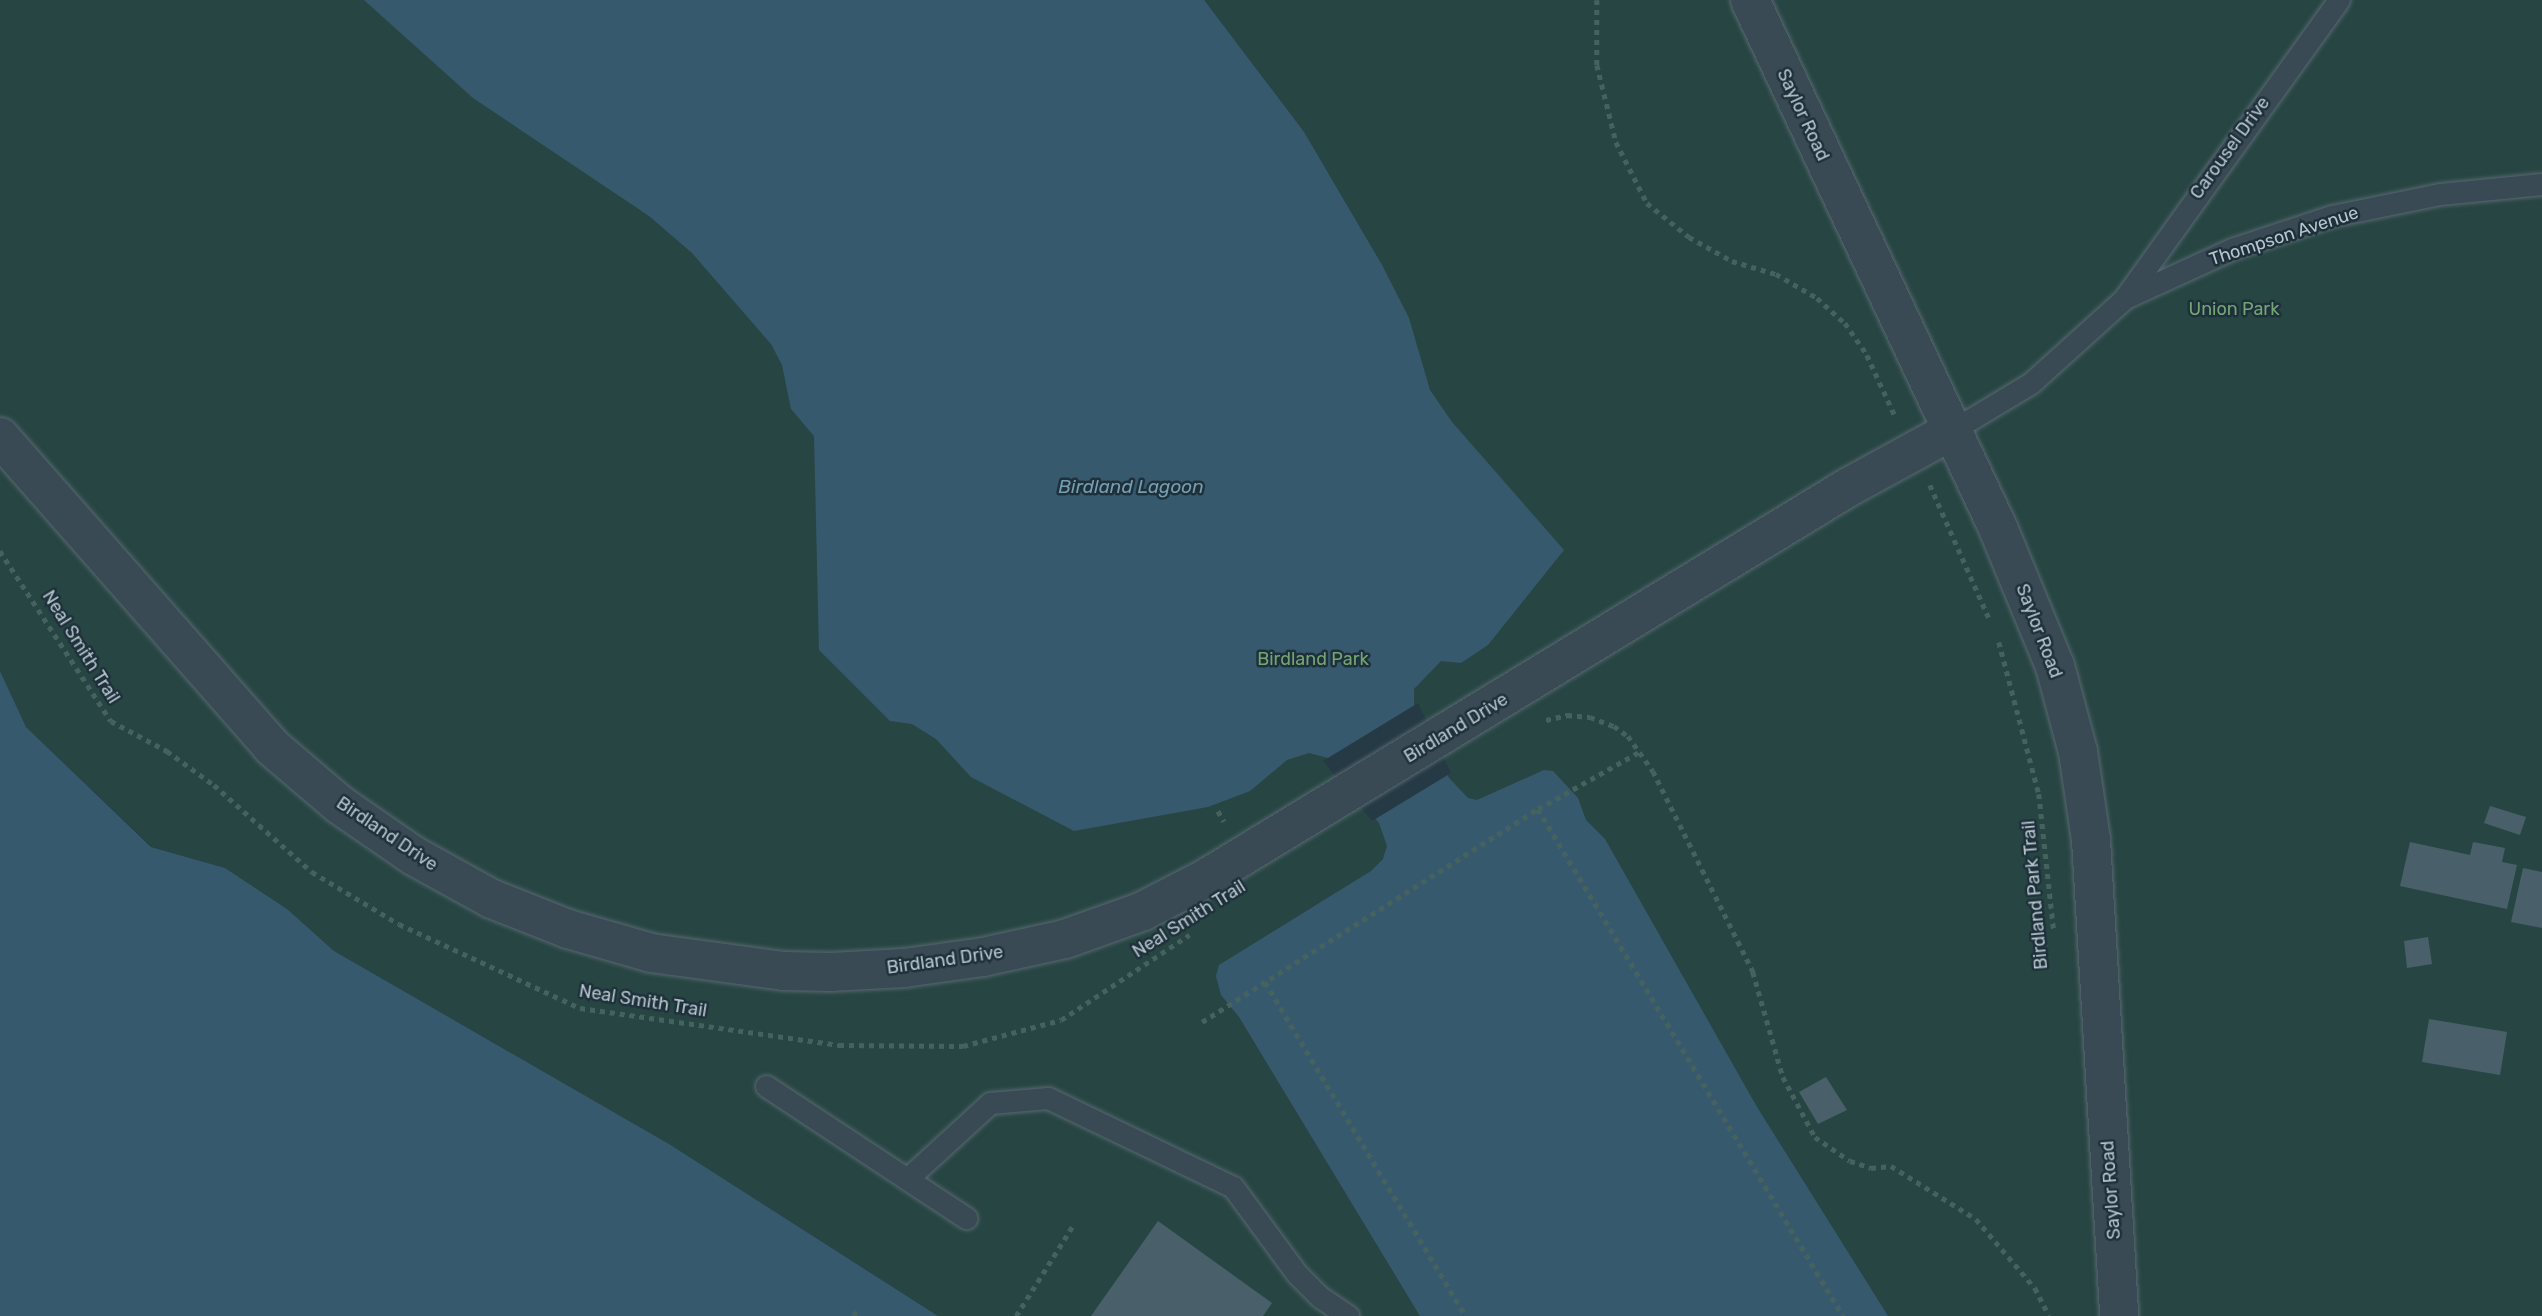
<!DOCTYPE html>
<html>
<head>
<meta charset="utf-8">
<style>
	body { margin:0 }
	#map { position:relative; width:2542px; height:1316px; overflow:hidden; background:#253a45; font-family:Rubik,sans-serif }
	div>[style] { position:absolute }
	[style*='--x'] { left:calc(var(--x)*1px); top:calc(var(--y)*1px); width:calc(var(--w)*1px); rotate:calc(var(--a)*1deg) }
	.green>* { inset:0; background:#274643 }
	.water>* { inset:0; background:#37596d }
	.pier>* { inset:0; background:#253a45 }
	.building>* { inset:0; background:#49606b }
	.path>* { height:4.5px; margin-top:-2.25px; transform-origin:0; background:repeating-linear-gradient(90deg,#46625f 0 5px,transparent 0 10px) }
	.roads { filter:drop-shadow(0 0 2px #586872) drop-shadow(0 0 2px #586872) }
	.service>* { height:21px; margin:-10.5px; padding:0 10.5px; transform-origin:10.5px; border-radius:10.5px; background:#3a4a54 }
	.tertiary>* { height:38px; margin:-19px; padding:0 19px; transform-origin:19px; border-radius:19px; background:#3a4a54 }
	span { translate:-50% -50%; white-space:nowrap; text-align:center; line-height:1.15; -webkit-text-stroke:5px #1e303a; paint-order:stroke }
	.street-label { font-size:18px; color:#b7c5ce }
	.park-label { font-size:18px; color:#74a575 }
	.water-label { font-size:19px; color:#759db3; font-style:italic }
</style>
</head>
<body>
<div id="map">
	<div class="green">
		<div style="clip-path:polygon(0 0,2542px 0,2542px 1316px,938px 1316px,669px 1144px,334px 951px,287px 909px,225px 868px,152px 847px,26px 727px,0 671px)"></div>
	</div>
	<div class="water">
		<div style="clip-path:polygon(364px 0,1204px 0,1304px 132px,1382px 265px,1409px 318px,1430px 390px,1452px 422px,1564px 550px,1488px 645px,1461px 663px,1441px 661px,1414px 689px,1414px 705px,1449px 778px,1468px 798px,1477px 800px,1544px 770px,1553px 771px,1578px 798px,1586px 820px,1605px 839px,1757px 1107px,1888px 1316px,1420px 1316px,1239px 1017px,1221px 995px,1216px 976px,1219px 965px,1371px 871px,1383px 859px,1387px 846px,1379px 823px,1328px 758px,1309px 753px,1287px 760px,1250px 791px,1208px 807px,1074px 831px,971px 777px,936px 739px,912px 724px,890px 721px,819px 650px,814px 436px,791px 409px,782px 365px,771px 344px,692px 253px,649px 216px,473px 98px)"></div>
		<div style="clip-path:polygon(0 671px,26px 727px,151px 847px,225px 868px,287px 909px,334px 951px,669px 1144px,938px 1316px,0 1316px)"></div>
	</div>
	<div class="pier">
		<div style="clip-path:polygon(1418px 703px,1451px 773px,1372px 821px,1323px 761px)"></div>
	</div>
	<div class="building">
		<div style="clip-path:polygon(2490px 806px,2526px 817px,2520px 835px,2484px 823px)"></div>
		<div style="clip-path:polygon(2410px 842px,2470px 855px,2473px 842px,2505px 848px,2502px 862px,2517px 865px,2507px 909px,2400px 886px)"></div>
		<div style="clip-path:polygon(2523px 868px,2542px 872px,2542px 928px,2511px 922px)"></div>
		<div style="clip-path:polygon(2428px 937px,2432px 964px,2407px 968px,2404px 941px)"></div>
		<div style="clip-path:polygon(2429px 1019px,2507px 1032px,2500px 1075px,2422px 1062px)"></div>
		<div style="clip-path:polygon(1826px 1077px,1847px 1110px,1818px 1124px,1799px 1092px)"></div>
		<div style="clip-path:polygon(1158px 1221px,1272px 1303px,1263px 1316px,1091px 1316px)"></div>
	</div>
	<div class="path">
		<div style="--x:1597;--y:0;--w:65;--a:90"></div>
		<div style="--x:1597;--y:65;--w:79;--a:76.1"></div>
		<div style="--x:1616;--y:142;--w:68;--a:63.1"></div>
		<div style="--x:1647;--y:203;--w:54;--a:39"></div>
		<div style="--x:1689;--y:237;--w:49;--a:29.2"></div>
		<div style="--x:1732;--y:261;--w:46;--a:16.5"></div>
		<div style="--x:1776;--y:274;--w:48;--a:30.3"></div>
		<div style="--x:1817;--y:298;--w:38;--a:42"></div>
		<div style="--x:1845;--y:323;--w:39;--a:55"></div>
		<div style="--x:1867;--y:355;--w:69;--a:65.3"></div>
		<div style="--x:1930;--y:485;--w:145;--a:66.1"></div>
		<div style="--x:0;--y:551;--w:203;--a:56.9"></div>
		<div style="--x:111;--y:721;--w:64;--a:28.2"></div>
		<div style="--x:167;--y:751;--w:58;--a:35.9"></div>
		<div style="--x:214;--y:785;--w:131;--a:41.6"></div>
		<div style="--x:312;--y:872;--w:101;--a:30.9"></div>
		<div style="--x:399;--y:924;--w:200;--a:24.9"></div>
		<div style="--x:580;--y:1008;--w:262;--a:8.1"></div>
		<div style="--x:839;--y:1045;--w:124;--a:0.5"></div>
		<div style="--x:963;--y:1046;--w:101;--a:-14.9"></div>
		<div style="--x:1061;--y:1020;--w:154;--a:-33.6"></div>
		<div style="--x:1999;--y:642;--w:157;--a:75.3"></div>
		<div style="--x:2039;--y:794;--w:139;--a:83.8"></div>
		<div style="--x:1546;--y:720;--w:22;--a:-13"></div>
		<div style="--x:1567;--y:715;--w:23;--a:5"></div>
		<div style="--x:1590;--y:717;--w:26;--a:21"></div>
		<div style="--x:1614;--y:726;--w:17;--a:36"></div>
		<div style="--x:1628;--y:736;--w:43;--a:54.5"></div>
		<div style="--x:1653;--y:771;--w:225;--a:63.5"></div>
		<div style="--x:1753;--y:972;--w:109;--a:74.1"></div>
		<div style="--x:1783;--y:1077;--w:68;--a:61.9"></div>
		<div style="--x:1815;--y:1137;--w:42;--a:34.4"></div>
		<div style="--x:1850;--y:1161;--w:22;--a:18"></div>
		<div style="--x:1871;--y:1168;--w:20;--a:-6"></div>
		<div style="--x:1891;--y:1166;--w:100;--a:31.9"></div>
		<div style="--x:1976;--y:1219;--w:91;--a:49.5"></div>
		<div style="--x:2035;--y:1288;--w:31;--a:63"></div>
		<div style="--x:1538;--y:809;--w:592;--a:58.97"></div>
		<div style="--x:1218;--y:811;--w:12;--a:59"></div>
		<div style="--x:1265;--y:982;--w:390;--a:59"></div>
		<div style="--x:1202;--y:1022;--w:398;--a:-32.4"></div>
		<div style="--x:1538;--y:809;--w:116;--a:-29.4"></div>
		<div style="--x:853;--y:1312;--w:7;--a:34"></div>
		<div style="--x:1016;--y:1316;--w:109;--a:-57.8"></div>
	</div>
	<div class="roads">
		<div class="service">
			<div style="--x:2126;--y:296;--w:365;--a:-54.3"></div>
			<div style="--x:1951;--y:431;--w:93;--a:-31"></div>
			<div style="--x:2031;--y:383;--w:127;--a:-42.1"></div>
			<div style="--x:2125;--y:298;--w:118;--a:-24.6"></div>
			<div style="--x:2232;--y:249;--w:105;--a:-18.3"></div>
			<div style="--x:2332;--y:216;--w:110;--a:-11.5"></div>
			<div style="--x:2440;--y:194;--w:102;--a:-5.6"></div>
			<div style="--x:766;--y:1086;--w:240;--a:33.4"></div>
			<div style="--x:907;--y:1179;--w:113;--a:-42.5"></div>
			<div style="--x:990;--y:1103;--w:58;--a:-4.9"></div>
			<div style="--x:1048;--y:1098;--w:205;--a:25.7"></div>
			<div style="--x:1233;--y:1187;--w:108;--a:53.7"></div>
			<div style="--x:1297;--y:1274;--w:33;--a:45"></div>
			<div style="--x:1320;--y:1297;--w:34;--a:34"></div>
		</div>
		<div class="tertiary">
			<div style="--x:1750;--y:0;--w:583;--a:64.84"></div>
			<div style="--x:1998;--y:528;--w:149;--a:67.6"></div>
			<div style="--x:2055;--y:666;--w:89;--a:75"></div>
			<div style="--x:2078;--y:752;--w:89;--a:81.6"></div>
			<div style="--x:2091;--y:840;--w:477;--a:86.6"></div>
			<div style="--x:0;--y:437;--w:412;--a:48.7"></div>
			<div style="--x:272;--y:747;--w:89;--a:40.5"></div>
			<div style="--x:340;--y:805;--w:90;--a:34.6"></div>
			<div style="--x:414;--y:856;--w:89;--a:28.9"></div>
			<div style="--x:492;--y:899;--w:82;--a:21.5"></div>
			<div style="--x:568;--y:929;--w:86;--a:16.1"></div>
			<div style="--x:651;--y:953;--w:134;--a:7.7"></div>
			<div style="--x:784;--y:971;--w:47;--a:1.2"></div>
			<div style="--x:831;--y:972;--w:73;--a:-3.1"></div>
			<div style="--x:904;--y:968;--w:80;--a:-7.9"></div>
			<div style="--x:983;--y:957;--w:84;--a:-12.4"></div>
			<div style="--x:1065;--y:939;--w:83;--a:-19.7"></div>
			<div style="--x:1143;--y:911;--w:70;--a:-27.3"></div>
			<div style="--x:1205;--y:879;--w:752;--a:-31.34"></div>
			<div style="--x:1847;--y:488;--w:119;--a:-28.7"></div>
		</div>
	</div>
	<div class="street-label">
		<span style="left:1803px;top:115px;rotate:65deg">Saylor Road</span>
		<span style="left:2230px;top:148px;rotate:-54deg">Carousel Drive</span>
		<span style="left:2284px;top:236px;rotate:-18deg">Thompson Avenue</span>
		<span style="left:2039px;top:631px;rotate:69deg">Saylor Road</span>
		<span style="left:81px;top:647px;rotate:58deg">Neal Smith Trail</span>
		<span style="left:1456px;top:728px;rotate:-31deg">Birdland Drive</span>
		<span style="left:387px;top:834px;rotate:34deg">Birdland Drive</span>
		<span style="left:2035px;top:895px;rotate:-95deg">Birdland Park Trail</span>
		<span style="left:1189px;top:919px;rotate:-32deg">Neal Smith Trail</span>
		<span style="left:945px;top:960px;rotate:-8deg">Birdland Drive</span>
		<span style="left:643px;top:1001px;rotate:9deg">Neal Smith Trail</span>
		<span style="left:2111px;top:1190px;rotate:-94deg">Saylor Road</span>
	</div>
	<div class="park-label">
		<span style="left:2234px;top:309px">Union Park</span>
		<span style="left:1313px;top:659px">Birdland Park</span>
	</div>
	<div class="water-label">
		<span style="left:1131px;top:487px">Birdland Lagoon</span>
	</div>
</div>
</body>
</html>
